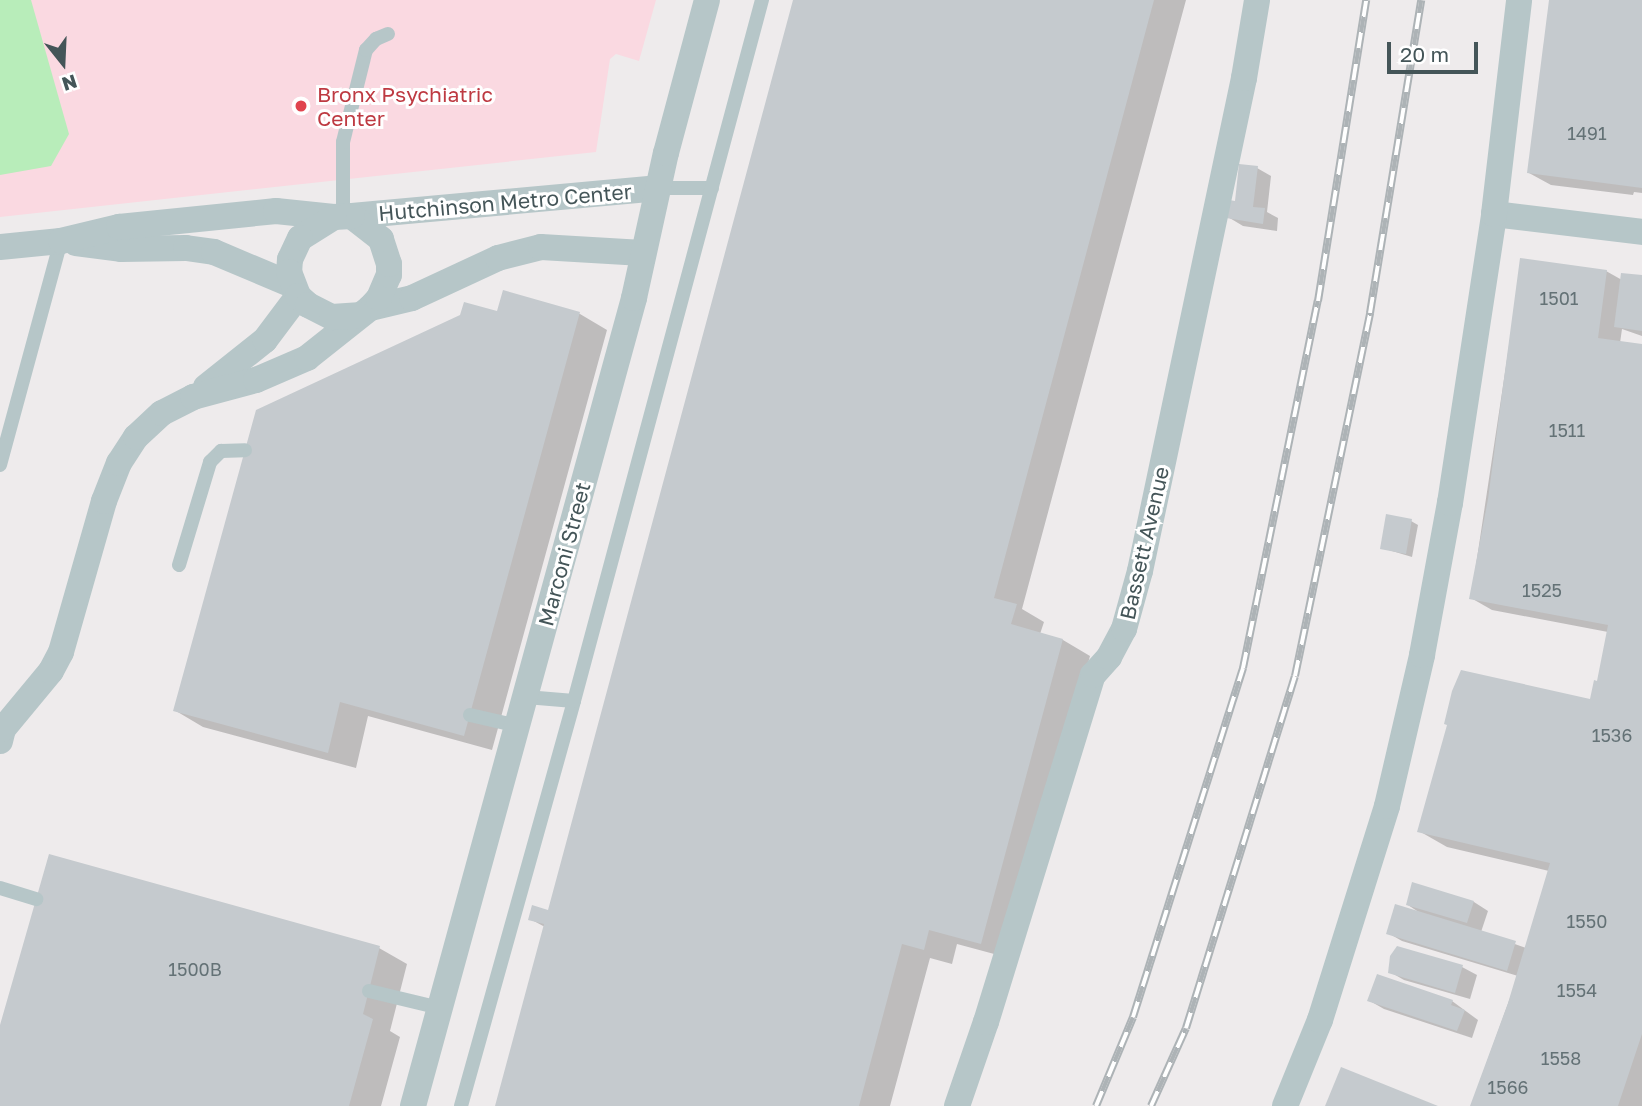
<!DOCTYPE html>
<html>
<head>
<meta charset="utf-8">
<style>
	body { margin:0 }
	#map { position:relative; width:1642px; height:1106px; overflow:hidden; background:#eeebec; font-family:"Golos Text",sans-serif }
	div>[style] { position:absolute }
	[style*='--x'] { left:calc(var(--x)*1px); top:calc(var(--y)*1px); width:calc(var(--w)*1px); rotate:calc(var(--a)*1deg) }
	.medical>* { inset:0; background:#fad9e1 }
	.green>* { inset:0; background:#b8edba }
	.shadow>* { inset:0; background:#0003 }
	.building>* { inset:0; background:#c5cace }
	.lane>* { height:14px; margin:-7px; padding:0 7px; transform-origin:7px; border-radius:7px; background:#b6c6c8 }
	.street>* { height:26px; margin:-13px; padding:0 13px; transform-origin:13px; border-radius:13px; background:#b6c6c8 }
	.rail>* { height:8px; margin-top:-4px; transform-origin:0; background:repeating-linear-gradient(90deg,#fff 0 16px,#adb3b6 0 32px); box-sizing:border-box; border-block:2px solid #adb3b6 }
	.dots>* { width:19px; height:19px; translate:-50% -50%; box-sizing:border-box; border:4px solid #fff; border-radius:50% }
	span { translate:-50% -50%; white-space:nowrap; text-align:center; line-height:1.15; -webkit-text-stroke:6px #fff; paint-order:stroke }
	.number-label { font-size:18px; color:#647276 }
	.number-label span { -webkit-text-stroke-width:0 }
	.health-label { font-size:21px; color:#be3a42 }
	.left { translate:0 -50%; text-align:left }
	.street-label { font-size:21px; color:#445558 }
	.north { position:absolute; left:28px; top:28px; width:70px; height:70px; -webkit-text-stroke:5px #fff; paint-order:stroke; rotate:162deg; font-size:19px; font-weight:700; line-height:28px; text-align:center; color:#445558 }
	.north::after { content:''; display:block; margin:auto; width:24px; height:32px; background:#445558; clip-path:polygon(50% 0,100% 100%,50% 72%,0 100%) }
	.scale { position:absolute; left:1387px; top:42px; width:91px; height:32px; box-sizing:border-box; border:4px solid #445558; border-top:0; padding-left:9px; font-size:21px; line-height:24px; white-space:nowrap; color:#445558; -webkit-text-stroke:5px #fff; paint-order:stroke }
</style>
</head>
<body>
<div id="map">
	<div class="medical">
		<div style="clip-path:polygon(0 0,656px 0,639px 61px,616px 54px,610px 59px,596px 152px,0 217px)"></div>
	</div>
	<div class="green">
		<div style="clip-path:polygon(0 0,31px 0,69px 134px,51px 166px,0 175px)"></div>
	</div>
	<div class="shadow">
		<div style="clip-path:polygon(795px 0,1186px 0,1022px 609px,1044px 622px,1040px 634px,1063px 640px,1090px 656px,1009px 958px,957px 944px,952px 964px,930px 958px,890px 1106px,497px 1106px,545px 927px,530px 919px,549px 912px)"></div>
		<div style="clip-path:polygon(1642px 0,1642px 193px,1634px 192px,1633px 195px,1551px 185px,1529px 173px)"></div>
		<div style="clip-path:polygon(1257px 168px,1271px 176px,1267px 212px,1278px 218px,1277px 231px,1243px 226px,1228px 217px)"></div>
		<div style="clip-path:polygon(1606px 271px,1622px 280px,1642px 277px,1642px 336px,1622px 329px,1620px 343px,1642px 346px,1642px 1106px,1471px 1106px,1518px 976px,1402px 941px,1388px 933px,1420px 913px,1408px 905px,1474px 902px,1488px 911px,1481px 932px,1526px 948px,1549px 871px,1447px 847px,1419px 831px,1591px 701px,1599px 683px,1608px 632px,1492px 610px,1471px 598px,1512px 326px)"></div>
		<div style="clip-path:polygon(505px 293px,580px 314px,607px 330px,492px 750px,368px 716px,356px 768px,203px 727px,176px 711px,498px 313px)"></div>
		<div style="clip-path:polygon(1411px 521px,1418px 525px,1412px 557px,1382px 548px)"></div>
		<div style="clip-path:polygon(379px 948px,407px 964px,390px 1031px,400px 1037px,381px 1106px,0 1106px,0 1032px)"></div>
		<div style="clip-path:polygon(1398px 948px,1462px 967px,1477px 975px,1470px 999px,1404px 980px,1390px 972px)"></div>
		<div style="clip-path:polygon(1370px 1001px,1452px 1001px,1478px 1020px,1472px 1038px,1384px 1009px)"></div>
	</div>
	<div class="building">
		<div style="clip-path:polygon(793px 0,1154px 0,994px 598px,1017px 604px,1011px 624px,1063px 639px,981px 944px,929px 930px,924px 950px,902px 944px,859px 1106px,495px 1106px,544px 924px,528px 920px,532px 905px,548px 910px)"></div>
		<div style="clip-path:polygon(1549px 0,1642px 0,1642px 188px,1527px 173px)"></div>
		<div style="clip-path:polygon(1239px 164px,1258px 166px,1253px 207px,1265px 208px,1263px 224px,1226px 218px,1229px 200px,1235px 201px)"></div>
		<div style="clip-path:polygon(1520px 258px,1607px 270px,1598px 338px,1642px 344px,1642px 1034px,1618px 1106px,1470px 1106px,1508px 1003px,1550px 863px,1417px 832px,1447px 725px,1444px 724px,1452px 691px,1461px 670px,1590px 699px,1594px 680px,1597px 681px,1608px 625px,1469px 599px,1488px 499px)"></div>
		<div style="clip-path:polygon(1621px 273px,1642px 275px,1642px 331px,1614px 327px)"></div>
		<div style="clip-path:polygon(503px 290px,580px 312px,464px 736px,340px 702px,328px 753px,173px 711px,256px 410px,460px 315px,464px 302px,497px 311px)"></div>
		<div style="clip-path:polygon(1386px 514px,1412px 519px,1406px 554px,1380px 549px)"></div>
		<div style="clip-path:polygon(49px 854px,380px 946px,363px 1014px,373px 1019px,349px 1106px,0 1106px,0 1025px)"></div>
		<div style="clip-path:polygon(1412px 882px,1474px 901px,1467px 923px,1406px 905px)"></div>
		<div style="clip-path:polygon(1395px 904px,1516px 941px,1507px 971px,1386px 934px)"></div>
		<div style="clip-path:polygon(1397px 946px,1463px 965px,1455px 993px,1388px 973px,1390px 956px)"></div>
		<div style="clip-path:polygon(1377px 974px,1453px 1000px,1451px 1005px,1465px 1010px,1457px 1031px,1367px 1001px)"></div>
		<div style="clip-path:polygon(1341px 1067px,1438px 1106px,1325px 1106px)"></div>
	</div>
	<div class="lane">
		<div style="--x:657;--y:188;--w:55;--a:0"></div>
		<div style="--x:343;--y:217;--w:75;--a:-90"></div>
		<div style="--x:343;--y:142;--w:95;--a:-76"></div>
		<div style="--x:366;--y:50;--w:15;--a:-48"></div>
		<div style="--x:376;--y:39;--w:13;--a:-23"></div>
		<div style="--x:0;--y:465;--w:232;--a:-74.8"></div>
		<div style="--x:179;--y:565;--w:108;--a:-73.2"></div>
		<div style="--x:210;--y:462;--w:16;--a:-45"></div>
		<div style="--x:221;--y:451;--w:24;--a:-2"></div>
		<div style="--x:526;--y:697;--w:48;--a:4.8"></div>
		<div style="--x:470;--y:715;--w:49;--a:12.9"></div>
		<div style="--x:0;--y:888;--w:38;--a:17"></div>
		<div style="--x:369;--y:991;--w:73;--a:13.5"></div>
		<div style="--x:461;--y:1106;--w:420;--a:-74.4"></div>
		<div style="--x:574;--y:701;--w:726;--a:-74.99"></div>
	</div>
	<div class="street">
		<div style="--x:1494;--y:214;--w:149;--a:6.9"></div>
		<div style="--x:352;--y:216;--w:306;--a:-5.2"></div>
		<div style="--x:76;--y:243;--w:45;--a:7.6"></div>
		<div style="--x:121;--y:249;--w:65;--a:-0.9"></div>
		<div style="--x:186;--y:248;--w:28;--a:8"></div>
		<div style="--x:214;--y:252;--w:85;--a:22.9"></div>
		<div style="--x:0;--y:247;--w:61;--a:-5.6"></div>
		<div style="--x:61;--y:241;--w:60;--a:-13.6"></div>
		<div style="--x:119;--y:227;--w:158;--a:-5.8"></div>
		<div style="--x:276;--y:211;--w:58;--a:5.9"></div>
		<div style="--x:370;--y:308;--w:43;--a:-13.4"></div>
		<div style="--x:412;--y:298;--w:95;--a:-24.9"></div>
		<div style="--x:498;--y:258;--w:44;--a:-14.3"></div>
		<div style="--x:541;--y:247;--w:102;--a:3.4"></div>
		<div style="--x:206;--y:387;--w:75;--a:-38.5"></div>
		<div style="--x:265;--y:340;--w:55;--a:-53.1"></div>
		<div style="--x:0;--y:741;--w:12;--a:-76"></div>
		<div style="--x:3;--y:729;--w:75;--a:-50.4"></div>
		<div style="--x:51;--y:671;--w:21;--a:-62"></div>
		<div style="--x:61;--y:652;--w:157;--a:-74.1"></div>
		<div style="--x:104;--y:501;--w:41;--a:-68.5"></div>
		<div style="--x:119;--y:463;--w:31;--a:-57"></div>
		<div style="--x:136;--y:437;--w:35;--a:-43"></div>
		<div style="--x:162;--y:413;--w:35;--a:-27"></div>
		<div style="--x:193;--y:397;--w:65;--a:-15.1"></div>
		<div style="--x:256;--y:380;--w:56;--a:-23.3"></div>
		<div style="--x:307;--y:358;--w:80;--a:-38.4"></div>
		<div style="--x:370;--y:308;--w:13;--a:-48"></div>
		<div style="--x:379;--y:298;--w:25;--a:-67"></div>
		<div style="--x:389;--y:275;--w:11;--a:-90"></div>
		<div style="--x:389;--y:264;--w:26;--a:-108"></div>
		<div style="--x:381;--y:239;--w:37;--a:-142"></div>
		<div style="--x:352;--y:216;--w:18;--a:177"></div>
		<div style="--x:334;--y:217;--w:40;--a:148"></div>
		<div style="--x:300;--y:238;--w:23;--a:115"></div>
		<div style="--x:290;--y:259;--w:13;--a:94"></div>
		<div style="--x:289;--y:272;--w:26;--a:69"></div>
		<div style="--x:298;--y:296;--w:13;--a:42"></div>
		<div style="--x:308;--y:305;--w:27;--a:27"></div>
		<div style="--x:332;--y:317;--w:26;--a:-4"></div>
		<div style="--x:413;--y:1106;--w:838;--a:-74.7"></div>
		<div style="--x:634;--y:298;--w:148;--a:-77.6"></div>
		<div style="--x:666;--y:153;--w:158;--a:-75"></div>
		<div style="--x:957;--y:1106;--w:89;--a:-71"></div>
		<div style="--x:986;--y:1022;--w:363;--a:-72.9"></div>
		<div style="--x:1093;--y:675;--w:24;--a:-48"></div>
		<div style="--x:1109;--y:657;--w:32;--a:-62"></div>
		<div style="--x:1124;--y:629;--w:60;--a:-74.6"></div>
		<div style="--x:1140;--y:571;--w:504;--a:-78.09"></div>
		<div style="--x:1244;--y:78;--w:79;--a:-80.5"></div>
		<div style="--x:1285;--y:1106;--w:93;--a:-67.9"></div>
		<div style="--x:1320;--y:1020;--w:224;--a:-72.6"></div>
		<div style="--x:1387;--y:806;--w:155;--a:-76.9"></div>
		<div style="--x:1422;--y:655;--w:155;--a:-79.6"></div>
		<div style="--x:1450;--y:503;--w:292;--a:-81.3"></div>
		<div style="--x:1494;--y:214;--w:215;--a:-83.3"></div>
	</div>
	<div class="rail">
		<div style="--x:1096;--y:1106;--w:96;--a:-67.4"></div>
		<div style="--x:1133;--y:1017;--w:366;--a:-72.5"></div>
		<div style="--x:1243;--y:668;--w:375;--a:-78.5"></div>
		<div style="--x:1318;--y:301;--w:305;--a:-80.9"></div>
		<div style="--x:1151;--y:1106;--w:85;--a:-65.8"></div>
		<div style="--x:1186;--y:1028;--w:368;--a:-72.8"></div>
		<div style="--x:1295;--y:676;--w:371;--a:-78.3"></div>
		<div style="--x:1370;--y:313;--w:317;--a:-80.7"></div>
	</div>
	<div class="dots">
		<div style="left:301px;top:106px;background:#e0444e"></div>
	</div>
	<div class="number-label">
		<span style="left:1587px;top:133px">1491</span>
		<span style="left:1559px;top:298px">1501</span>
		<span style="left:1567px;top:430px">1511</span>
		<span style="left:1542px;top:590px">1525</span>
		<span style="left:1612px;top:735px">1536</span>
		<span style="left:1587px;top:921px">1550</span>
		<span style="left:195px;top:969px">1500B</span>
		<span style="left:1577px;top:990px">1554</span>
		<span style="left:1561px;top:1058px">1558</span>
		<span style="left:1508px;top:1087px">1566</span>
	</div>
	<div class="health-label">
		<span class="left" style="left:317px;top:106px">Bronx Psychiatric<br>Center</span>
	</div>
	<div class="street-label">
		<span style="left:505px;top:202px;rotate:-5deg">Hutchinson Metro Center</span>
		<span style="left:1144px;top:543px;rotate:-77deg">Bassett Avenue</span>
		<span style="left:564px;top:554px;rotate:-75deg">Marconi Street</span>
	</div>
	<div class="north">N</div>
	<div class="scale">20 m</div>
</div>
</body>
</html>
